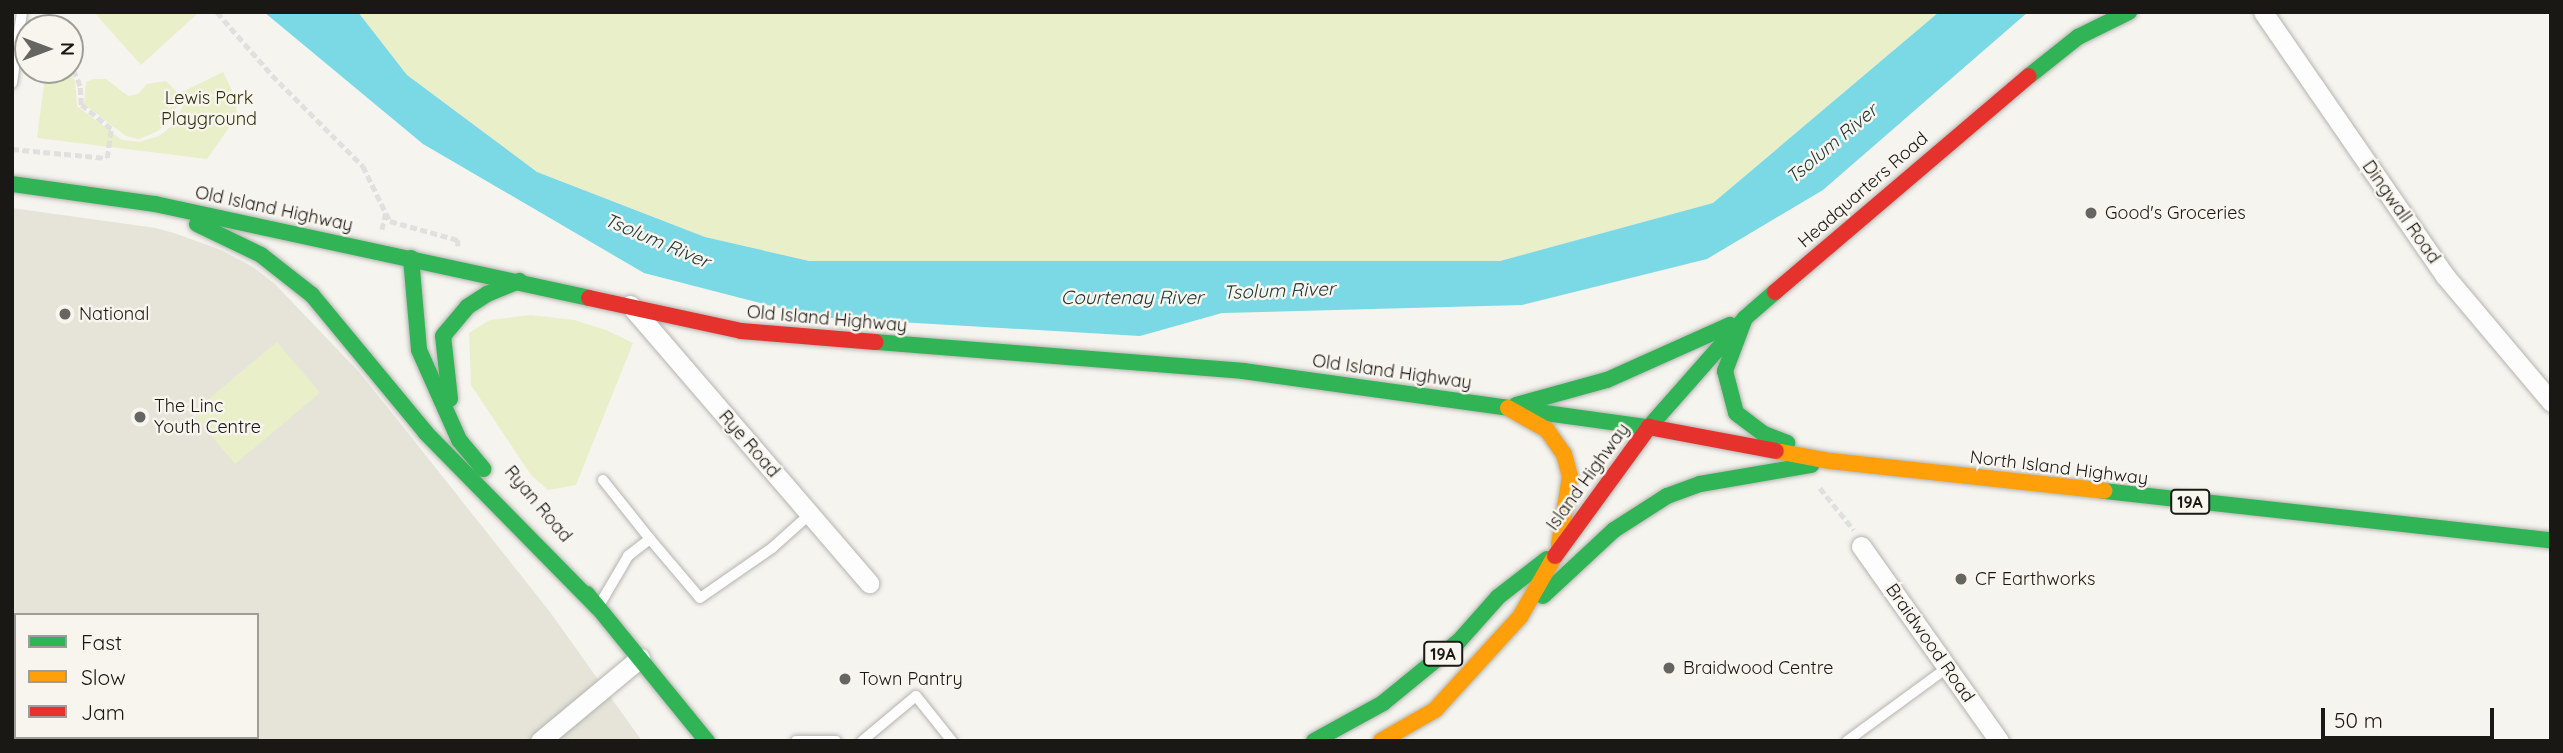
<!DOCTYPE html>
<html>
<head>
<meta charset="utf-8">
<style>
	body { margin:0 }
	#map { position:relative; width:2563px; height:753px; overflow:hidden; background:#f5f4ef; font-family:Quicksand,sans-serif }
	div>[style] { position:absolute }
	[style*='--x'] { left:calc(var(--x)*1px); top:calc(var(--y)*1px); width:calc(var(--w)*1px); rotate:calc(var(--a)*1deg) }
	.built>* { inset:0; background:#e6e4d9 }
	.green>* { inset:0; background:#e8efc9 }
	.water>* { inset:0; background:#7ad9e4 }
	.path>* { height:4.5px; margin-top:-2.25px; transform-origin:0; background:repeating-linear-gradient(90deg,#e0e0de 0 7px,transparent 0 10.5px) }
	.roads { filter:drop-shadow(0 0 2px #b4b4b0) drop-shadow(0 0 2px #b4b4b0) }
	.lane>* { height:10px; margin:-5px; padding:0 5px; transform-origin:5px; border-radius:5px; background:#fefdfd }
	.street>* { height:19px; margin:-9.5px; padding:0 9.5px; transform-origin:9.5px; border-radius:9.5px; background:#fefdfd }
	.fast>* { height:16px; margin:-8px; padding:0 8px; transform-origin:8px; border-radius:8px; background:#30b455 }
	.slow>* { height:16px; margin:-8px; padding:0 8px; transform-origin:8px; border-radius:8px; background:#ff9f0a }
	.jam>* { height:16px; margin:-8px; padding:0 8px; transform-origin:8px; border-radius:8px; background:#e5322d }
	.dots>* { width:19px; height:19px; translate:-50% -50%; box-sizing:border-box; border:4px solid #f7f5ed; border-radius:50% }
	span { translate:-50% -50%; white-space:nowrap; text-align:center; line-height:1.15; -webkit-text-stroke:5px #f7f5ed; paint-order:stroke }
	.shield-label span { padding:2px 5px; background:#f7f5ed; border:2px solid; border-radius:5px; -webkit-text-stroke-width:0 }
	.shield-label { font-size:16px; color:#191815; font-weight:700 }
	.park-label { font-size:18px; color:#2b310b }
	.street-label { font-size:18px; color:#191815 }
	.poi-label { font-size:18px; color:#191815 }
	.left { translate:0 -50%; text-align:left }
	.water-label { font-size:19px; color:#21383b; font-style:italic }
	.frame { position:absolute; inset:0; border:14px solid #191815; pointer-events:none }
	.legend { position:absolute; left:14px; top:613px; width:245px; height:126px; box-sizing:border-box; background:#f7f5ed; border:2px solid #9e9d97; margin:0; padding:9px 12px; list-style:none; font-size:21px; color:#191815 }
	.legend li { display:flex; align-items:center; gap:14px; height:35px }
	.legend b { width:35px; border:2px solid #9e9d97 }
	.north { position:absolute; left:14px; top:14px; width:70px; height:70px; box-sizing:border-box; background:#f7f5ed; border:2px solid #9e9d97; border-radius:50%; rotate:90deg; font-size:19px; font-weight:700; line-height:28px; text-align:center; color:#191815 }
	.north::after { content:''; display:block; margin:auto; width:24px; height:32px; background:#666561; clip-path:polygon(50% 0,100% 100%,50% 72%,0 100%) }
	.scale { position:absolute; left:2321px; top:708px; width:173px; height:32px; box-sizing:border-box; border:4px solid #191815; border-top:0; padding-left:9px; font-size:21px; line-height:24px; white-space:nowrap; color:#191815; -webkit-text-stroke:5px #f7f5ed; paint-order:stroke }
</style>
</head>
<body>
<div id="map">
	<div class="built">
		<div style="clip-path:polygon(evenodd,12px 208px,156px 228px,177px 234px,221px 250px,253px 267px,275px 284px,359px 372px,408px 433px,550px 612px,642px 741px,12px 741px,12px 208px,16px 615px,257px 615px,257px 737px,16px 737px,16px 615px)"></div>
	</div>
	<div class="green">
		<div style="clip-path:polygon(94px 12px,199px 12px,141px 65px)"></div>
		<div style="clip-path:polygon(358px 12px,1939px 12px,1713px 203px,1500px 261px,809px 261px,705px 237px,537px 172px,407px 75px)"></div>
		<div style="clip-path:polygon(46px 70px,69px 70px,75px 81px,77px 106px,122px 140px,140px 142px,159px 136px,173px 125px,183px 106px,182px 92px,223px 72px,235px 97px,237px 116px,207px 159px,37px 138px)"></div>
		<div style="clip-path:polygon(94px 79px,106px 79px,128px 96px,138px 94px,147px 84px,166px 81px,178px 93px,177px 106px,172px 118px,158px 131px,139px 139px,126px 136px,84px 104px,86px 82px)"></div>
		<div style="clip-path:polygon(530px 315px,574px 320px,606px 330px,633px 343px,576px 485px,548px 490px,531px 475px,471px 385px,469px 333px,490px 320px)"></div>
		<div style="clip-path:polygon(277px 342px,320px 393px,235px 464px,192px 413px)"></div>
	</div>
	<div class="water">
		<div style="clip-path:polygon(264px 12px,358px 12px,407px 75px,537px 172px,705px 237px,809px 261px,1500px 261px,1713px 203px,1939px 12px,2028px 12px,1823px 190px,1707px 259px,1522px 305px,1222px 313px,1140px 336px,814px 317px,644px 273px,423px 144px)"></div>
	</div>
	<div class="path">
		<div style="--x:217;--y:12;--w:84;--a:48.9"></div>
		<div style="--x:272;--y:75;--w:129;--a:45"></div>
		<div style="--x:363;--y:166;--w:52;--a:63.9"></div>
		<div style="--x:386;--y:213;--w:17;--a:103"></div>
		<div style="--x:12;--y:149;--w:95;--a:5.4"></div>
		<div style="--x:107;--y:158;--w:29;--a:-82"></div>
		<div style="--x:111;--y:129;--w:38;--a:-141"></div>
		<div style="--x:81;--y:105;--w:19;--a:-93"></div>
		<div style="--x:80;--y:86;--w:25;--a:-113"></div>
		<div style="--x:386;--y:213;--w:9;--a:63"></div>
		<div style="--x:390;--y:221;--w:71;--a:15.6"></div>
		<div style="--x:458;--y:240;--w:6;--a:90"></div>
		<div style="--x:1820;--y:488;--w:54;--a:51"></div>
	</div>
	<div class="roads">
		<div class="lane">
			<div style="--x:12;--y:83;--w:72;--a:-82"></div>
			<div style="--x:603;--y:480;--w:75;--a:51.5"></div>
			<div style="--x:600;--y:604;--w:56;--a:-59.7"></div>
			<div style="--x:628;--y:556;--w:28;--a:-38"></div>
			<div style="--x:650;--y:539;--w:77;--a:49.7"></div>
			<div style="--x:700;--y:598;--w:88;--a:-34.8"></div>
			<div style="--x:772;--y:548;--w:51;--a:-41.8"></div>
			<div style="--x:796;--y:741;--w:40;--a:0"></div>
			<div style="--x:862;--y:741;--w:70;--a:-39.8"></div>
			<div style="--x:916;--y:696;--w:58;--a:51.3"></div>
			<div style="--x:1847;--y:741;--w:125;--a:-36.2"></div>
		</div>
		<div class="street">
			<div style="--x:2263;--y:12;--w:321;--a:55.4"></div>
			<div style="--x:2445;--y:276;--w:165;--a:49.9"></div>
			<div style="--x:630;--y:305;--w:367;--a:49.3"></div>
			<div style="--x:1861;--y:546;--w:239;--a:54.7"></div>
			<div style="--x:540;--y:741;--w:130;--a:-39.7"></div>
		</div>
		<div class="fast">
			<div style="--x:2029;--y:76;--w:63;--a:-38.5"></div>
			<div style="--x:2078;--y:37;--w:57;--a:-26.1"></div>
			<div style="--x:12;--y:184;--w:144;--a:8"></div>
			<div style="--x:155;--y:204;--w:444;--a:12.2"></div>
			<div style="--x:197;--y:224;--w:71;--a:25.8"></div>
			<div style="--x:261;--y:255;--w:65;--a:38.1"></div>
			<div style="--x:312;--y:295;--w:179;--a:50.4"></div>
			<div style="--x:426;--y:433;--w:245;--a:45.5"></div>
			<div style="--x:411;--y:258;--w:92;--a:85"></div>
			<div style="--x:419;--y:350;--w:98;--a:66"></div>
			<div style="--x:459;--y:440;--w:38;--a:50"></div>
			<div style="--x:1745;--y:318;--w:57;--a:110.7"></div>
			<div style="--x:1725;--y:371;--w:43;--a:75.3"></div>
			<div style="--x:1736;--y:413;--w:35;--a:37"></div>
			<div style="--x:1764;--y:434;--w:25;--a:21"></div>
			<div style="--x:876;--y:342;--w:368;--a:4.5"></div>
			<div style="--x:1243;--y:371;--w:410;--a:7.9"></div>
			<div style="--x:1649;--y:427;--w:145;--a:-48.6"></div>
			<div style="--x:1745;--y:318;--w:40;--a:-41"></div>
			<div style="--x:450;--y:399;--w:63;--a:-96.3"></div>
			<div style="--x:443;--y:336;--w:38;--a:-50"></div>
			<div style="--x:467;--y:307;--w:24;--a:-33"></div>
			<div style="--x:487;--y:294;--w:35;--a:-22"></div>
			<div style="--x:1516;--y:405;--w:94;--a:-15.4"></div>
			<div style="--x:1607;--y:380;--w:135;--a:-24.1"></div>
			<div style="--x:2104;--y:491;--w:450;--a:6.3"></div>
			<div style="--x:587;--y:594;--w:190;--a:50.8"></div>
			<div style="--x:1543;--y:596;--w:97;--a:-42.9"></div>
			<div style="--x:1614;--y:530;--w:63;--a:-32.7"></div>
			<div style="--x:1667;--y:496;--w:35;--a:-20"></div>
			<div style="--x:1700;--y:484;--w:113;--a:-9.7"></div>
			<div style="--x:1314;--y:741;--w:79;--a:-28.8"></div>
			<div style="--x:1383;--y:703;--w:98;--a:-39.2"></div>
			<div style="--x:1459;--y:641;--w:59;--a:-48.4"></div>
			<div style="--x:1498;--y:597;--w:62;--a:-37.8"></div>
		</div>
		<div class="slow">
			<div style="--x:1508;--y:408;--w:45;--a:29.4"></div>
			<div style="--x:1547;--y:430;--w:29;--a:55"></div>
			<div style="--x:1564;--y:454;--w:24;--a:75"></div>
			<div style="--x:1570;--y:477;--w:69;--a:99.2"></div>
			<div style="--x:1776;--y:451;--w:55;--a:10.5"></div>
			<div style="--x:1830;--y:461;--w:276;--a:6.2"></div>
			<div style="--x:1381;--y:741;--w:62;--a:-29.9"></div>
			<div style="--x:1435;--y:710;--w:126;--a:-47.6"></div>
			<div style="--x:1520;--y:617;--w:70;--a:-60.2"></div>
		</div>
		<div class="jam">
			<div style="--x:1775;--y:292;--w:333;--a:-40.4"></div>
			<div style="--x:589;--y:298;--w:156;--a:12.2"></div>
			<div style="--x:741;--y:331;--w:135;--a:4.7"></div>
			<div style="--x:1555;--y:556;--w:160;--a:-53.9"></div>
			<div style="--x:1649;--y:427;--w:129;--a:10.7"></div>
		</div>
	</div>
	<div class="dots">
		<div style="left:2091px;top:213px;background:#666561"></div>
		<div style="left:65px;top:314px;background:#666561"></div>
		<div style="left:140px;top:417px;background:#666561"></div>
		<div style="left:1961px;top:579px;background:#666561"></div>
		<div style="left:1669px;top:668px;background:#666561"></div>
		<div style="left:845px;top:679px;background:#666561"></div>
	</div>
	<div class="shield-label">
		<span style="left:2190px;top:502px">19A</span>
		<span style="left:1443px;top:654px">19A</span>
	</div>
	<div class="park-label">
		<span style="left:209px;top:109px">Lewis Park<br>Playground</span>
	</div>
	<div class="street-label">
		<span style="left:1863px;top:190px;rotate:-41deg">Headquarters Road</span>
		<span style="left:274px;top:209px;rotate:12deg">Old Island Highway</span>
		<span style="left:2401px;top:212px;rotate:55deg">Dingwall Road</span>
		<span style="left:827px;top:319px;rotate:5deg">Old Island Highway</span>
		<span style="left:1392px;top:372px;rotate:8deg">Old Island Highway</span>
		<span style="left:749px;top:444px;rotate:49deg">Rye Road</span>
		<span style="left:2059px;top:468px;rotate:7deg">North Island Highway</span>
		<span style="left:1588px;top:477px;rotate:-54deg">Island Highway</span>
		<span style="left:538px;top:504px;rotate:50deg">Ryan Road</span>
		<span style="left:1930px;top:643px;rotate:55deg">Braidwood Road</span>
	</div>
	<div class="poi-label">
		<span class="left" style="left:2105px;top:213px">Good's Groceries</span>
		<span class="left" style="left:79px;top:314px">National</span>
		<span class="left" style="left:154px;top:417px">The Linc<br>Youth Centre</span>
		<span class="left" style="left:1975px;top:579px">CF Earthworks</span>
		<span class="left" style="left:1683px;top:668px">Braidwood Centre</span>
		<span class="left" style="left:859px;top:679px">Town Pantry</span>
	</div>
	<div class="water-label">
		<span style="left:1832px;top:144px;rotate:-40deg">Tsolum River</span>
		<span style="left:657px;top:241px;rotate:23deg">Tsolum River</span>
		<span style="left:1279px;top:291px;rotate:-2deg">Tsolum River</span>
		<span style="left:1132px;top:298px">Courtenay River</span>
	</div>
	<div class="frame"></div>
	<ul class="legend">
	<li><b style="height:9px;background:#30b455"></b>Fast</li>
	<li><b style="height:9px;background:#ff9f0a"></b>Slow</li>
	<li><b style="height:9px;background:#e5322d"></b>Jam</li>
	</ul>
	<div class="north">N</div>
	<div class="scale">50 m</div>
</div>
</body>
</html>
